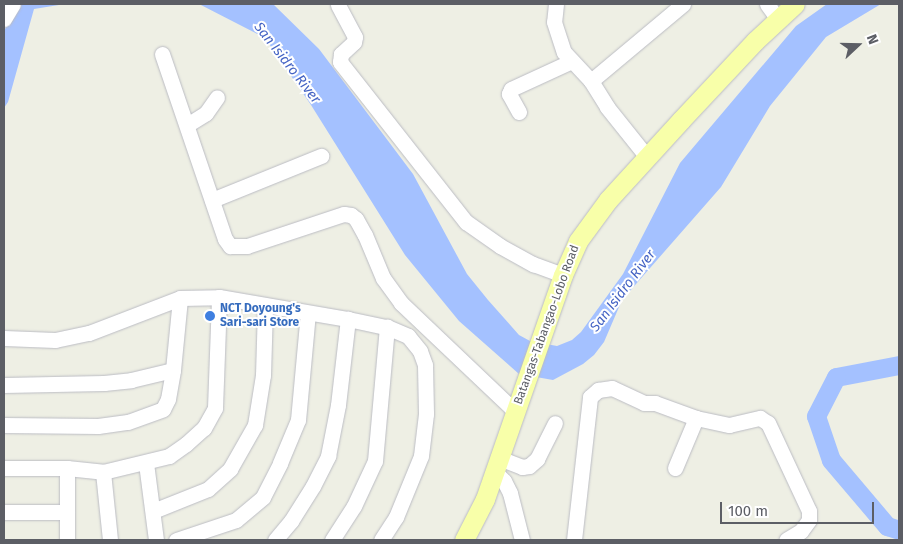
<!DOCTYPE html>
<html>
<head>
<meta charset="utf-8">
<style>
	body { margin:0 }
	#map { position:relative; width:903px; height:544px; overflow:hidden; background:#eeefe4; font-family:"Fira Sans",sans-serif }
	div>[style] { position:absolute }
	[style*='--x'] { left:calc(var(--x)*1px); top:calc(var(--y)*1px); width:calc(var(--w)*1px); rotate:calc(var(--a)*1deg) }
	.water>* { inset:0; background:#a4c1ff }
	.river>* { height:19px; margin:-9.5px; padding:0 9.5px; transform-origin:9.5px; border-radius:9.5px; background:#a4c1ff }
	.roads { filter:drop-shadow(0 0 1px #bbbcc3) drop-shadow(0 0 1px #bbbcc3) }
	.minor>* { height:15px; margin:-7.5px; padding:0 7.5px; transform-origin:7.5px; border-radius:7.5px; background:#fff }
	.major>* { height:19px; margin:-9.5px; padding:0 9.5px; transform-origin:9.5px; border-radius:9.5px; background:#f8ffa9 }
	.dots>* { width:14px; height:14px; translate:-50% -50%; box-sizing:border-box; border:2px solid #fff; border-radius:50% }
	span { translate:-50% -50%; white-space:nowrap; text-align:center; line-height:1.15; -webkit-text-stroke:4px #fff; paint-order:stroke }
	.shop-label { font-size:12px; color:#366cbe; font-weight:700 }
	.left { translate:0 -50%; text-align:left }
	.street-label { font-size:12px; color:#5c5e65 }
	.water-label { font-size:14px; color:#4463c4; font-style:italic }
	.frame { position:absolute; inset:0; border:5px solid #5c5e65; pointer-events:none }
	.north { position:absolute; left:833px; top:20px; width:50px; height:50px; -webkit-text-stroke:4px #fff; paint-order:stroke; rotate:69deg; font-size:14px; font-weight:700; line-height:20px; text-align:center; color:#5c5e65 }
	.north::after { content:''; display:block; margin:auto; width:18px; height:22px; background:#5c5e65; clip-path:polygon(50% 0,100% 100%,50% 72%,0 100%) }
	.scale { position:absolute; left:720px; top:502px; width:154px; height:22px; box-sizing:border-box; border:2px solid #5c5e65; border-top:0; padding-left:6px; font-size:15px; line-height:18px; white-space:nowrap; color:#5c5e65; -webkit-text-stroke:4px #fff; paint-order:stroke }
</style>
</head>
<body>
<div id="map">
	<div class="water">
		<div style="clip-path:polygon(15px 4px,65px 4px,34px 9px,8px 102px,4px 108px,4px 32px)"></div>
		<div style="clip-path:polygon(199px 4px,273px 4px,319px 49px,413px 174px,467px 274px,488px 300px,519px 335px,530px 341px,557px 346px,572px 340px,581px 332px,623px 274px,680px 163px,796px 26px,827px 4px,881px 4px,826px 37px,770px 106px,721px 187px,622px 300px,604px 342px,594px 355px,583px 364px,553px 380px,519px 374px,459px 321px,405px 255px,311px 105px,265px 38px)"></div>
	</div>
	<div class="river">
		<div style="--x:899;--y:365;--w:64;--a:169.2"></div>
		<div style="--x:836;--y:377;--w:44;--a:117.1"></div>
		<div style="--x:816;--y:416;--w:46;--a:71.2"></div>
		<div style="--x:831;--y:460;--w:87;--a:49.7"></div>
		<div style="--x:887;--y:526;--w:13;--a:18"></div>
	</div>
	<div class="roads">
		<div class="minor">
			<div style="--x:556;--y:4;--w:18;--a:96"></div>
			<div style="--x:554;--y:22;--w:32;--a:72"></div>
			<div style="--x:564;--y:52;--w:40;--a:47"></div>
			<div style="--x:591;--y:81;--w:31;--a:58"></div>
			<div style="--x:607;--y:107;--w:64;--a:51.3"></div>
			<div style="--x:767;--y:4;--w:17;--a:54"></div>
			<div style="--x:338;--y:5;--w:36;--a:62"></div>
			<div style="--x:355;--y:37;--w:5;--a:101"></div>
			<div style="--x:354;--y:42;--w:18;--a:137"></div>
			<div style="--x:341;--y:54;--w:8;--a:97"></div>
			<div style="--x:340;--y:62;--w:204;--a:51.8"></div>
			<div style="--x:466;--y:222;--w:42;--a:35.2"></div>
			<div style="--x:500;--y:246;--w:38;--a:29"></div>
			<div style="--x:533;--y:264;--w:32;--a:20"></div>
			<div style="--x:4;--y:19;--w:17;--a:-59"></div>
			<div style="--x:162;--y:54;--w:195;--a:71.2"></div>
			<div style="--x:225;--y:239;--w:9;--a:54"></div>
			<div style="--x:230;--y:246;--w:17;--a:0"></div>
			<div style="--x:247;--y:246;--w:102;--a:-18.3"></div>
			<div style="--x:344;--y:214;--w:7;--a:8"></div>
			<div style="--x:351;--y:215;--w:6;--a:39"></div>
			<div style="--x:356;--y:219;--w:18;--a:61"></div>
			<div style="--x:365;--y:235;--w:47;--a:67.3"></div>
			<div style="--x:383;--y:278;--w:31;--a:54"></div>
			<div style="--x:401;--y:303;--w:157;--a:43.5"></div>
			<div style="--x:591;--y:81;--w:120;--a:-39.9"></div>
			<div style="--x:519;--y:112;--w:21;--a:-119"></div>
			<div style="--x:509;--y:94;--w:5;--a:-68"></div>
			<div style="--x:511;--y:89;--w:67;--a:-24.7"></div>
			<div style="--x:187;--y:125;--w:22;--a:-32"></div>
			<div style="--x:206;--y:113;--w:19;--a:-55"></div>
			<div style="--x:212;--y:200;--w:118;--a:-22"></div>
			<div style="--x:4;--y:338;--w:51;--a:2.2"></div>
			<div style="--x:55;--y:340;--w:35;--a:-12"></div>
			<div style="--x:89;--y:333;--w:97;--a:-21"></div>
			<div style="--x:180;--y:298;--w:39;--a:-1"></div>
			<div style="--x:219;--y:297;--w:131;--a:9.7"></div>
			<div style="--x:348;--y:319;--w:40;--a:12"></div>
			<div style="--x:387;--y:327;--w:23;--a:23"></div>
			<div style="--x:408;--y:336;--w:19;--a:51"></div>
			<div style="--x:420;--y:351;--w:15;--a:70"></div>
			<div style="--x:425;--y:365;--w:49;--a:88.8"></div>
			<div style="--x:426;--y:414;--w:42;--a:96.8"></div>
			<div style="--x:421;--y:456;--w:66;--a:112.3"></div>
			<div style="--x:396;--y:517;--w:27;--a:123"></div>
			<div style="--x:4;--y:385;--w:100;--a:-1.1"></div>
			<div style="--x:104;--y:383;--w:27;--a:-6"></div>
			<div style="--x:131;--y:380;--w:43;--a:-13.4"></div>
			<div style="--x:4;--y:425;--w:94;--a:0.6"></div>
			<div style="--x:98;--y:426;--w:30;--a:-8"></div>
			<div style="--x:128;--y:422;--w:37;--a:-20"></div>
			<div style="--x:163;--y:409;--w:11;--a:-63"></div>
			<div style="--x:168;--y:399;--w:29;--a:-80"></div>
			<div style="--x:173;--y:370;--w:72;--a:-84.4"></div>
			<div style="--x:499;--y:458;--w:25;--a:21"></div>
			<div style="--x:522;--y:467;--w:7;--a:-8"></div>
			<div style="--x:529;--y:466;--w:11;--a:-41"></div>
			<div style="--x:537;--y:459;--w:40;--a:-63.4"></div>
			<div style="--x:146;--y:463;--w:78;--a:82.6"></div>
			<div style="--x:4;--y:468;--w:63;--a:0"></div>
			<div style="--x:67;--y:468;--w:36;--a:6"></div>
			<div style="--x:103;--y:472;--w:68;--a:-13.6"></div>
			<div style="--x:169;--y:456;--w:21;--a:-35"></div>
			<div style="--x:186;--y:444;--w:24;--a:-42"></div>
			<div style="--x:204;--y:428;--w:23;--a:-61"></div>
			<div style="--x:215;--y:408;--w:111;--a:-87.9"></div>
			<div style="--x:67;--y:468;--w:72;--a:90"></div>
			<div style="--x:675;--y:468;--w:54;--a:-67.2"></div>
			<div style="--x:494;--y:471;--w:14;--a:45"></div>
			<div style="--x:504;--y:481;--w:13;--a:63"></div>
			<div style="--x:510;--y:493;--w:49;--a:75.7"></div>
			<div style="--x:103;--y:472;--w:68;--a:84.1"></div>
			<div style="--x:153;--y:511;--w:59;--a:-21.8"></div>
			<div style="--x:208;--y:489;--w:30;--a:-42"></div>
			<div style="--x:230;--y:469;--w:51;--a:-60.4"></div>
			<div style="--x:255;--y:425;--w:51;--a:-80.9"></div>
			<div style="--x:263;--y:375;--w:69;--a:-88.3"></div>
			<div style="--x:4;--y:512;--w:63;--a:0"></div>
			<div style="--x:176;--y:540;--w:63;--a:-18.4"></div>
			<div style="--x:236;--y:520;--w:35;--a:-40"></div>
			<div style="--x:263;--y:497;--w:38;--a:-63"></div>
			<div style="--x:280;--y:463;--w:47;--a:-67.3"></div>
			<div style="--x:298;--y:420;--w:107;--a:-84.7"></div>
			<div style="--x:275;--y:540;--w:25;--a:-50"></div>
			<div style="--x:291;--y:521;--w:41;--a:-57.8"></div>
			<div style="--x:313;--y:486;--w:34;--a:-63"></div>
			<div style="--x:328;--y:456;--w:52;--a:-78.9"></div>
			<div style="--x:338;--y:405;--w:87;--a:-83.4"></div>
			<div style="--x:332;--y:540;--w:40;--a:-57.1"></div>
			<div style="--x:354;--y:506;--w:50;--a:-65"></div>
			<div style="--x:375;--y:461;--w:135;--a:-84.9"></div>
			<div style="--x:574;--y:540;--w:144;--a:-83.6"></div>
			<div style="--x:590;--y:397;--w:11;--a:-41"></div>
			<div style="--x:598;--y:390;--w:14;--a:-8"></div>
			<div style="--x:612;--y:388;--w:35;--a:25"></div>
			<div style="--x:644;--y:403;--w:11;--a:0"></div>
			<div style="--x:655;--y:403;--w:44;--a:20.1"></div>
			<div style="--x:696;--y:418;--w:34;--a:12"></div>
			<div style="--x:729;--y:425;--w:32;--a:-13"></div>
			<div style="--x:760;--y:418;--w:9;--a:32"></div>
			<div style="--x:768;--y:423;--w:97;--a:65"></div>
			<div style="--x:809;--y:511;--w:9;--a:90"></div>
			<div style="--x:809;--y:520;--w:14;--a:126"></div>
			<div style="--x:801;--y:531;--w:17;--a:149"></div>
		</div>
		<div class="major">
			<div style="--x:464;--y:540;--w:46;--a:-62.9"></div>
			<div style="--x:485;--y:499;--w:237;--a:-70.8"></div>
			<div style="--x:563;--y:275;--w:37;--a:-66"></div>
			<div style="--x:578;--y:241;--w:51;--a:-53.8"></div>
			<div style="--x:608;--y:200;--w:108;--a:-47.6"></div>
			<div style="--x:681;--y:120;--w:108;--a:-46.9"></div>
			<div style="--x:755;--y:41;--w:54;--a:-42.8"></div>
		</div>
	</div>
	<div class="dots">
		<div style="left:210px;top:316px;background:#3f7fe0"></div>
	</div>
	<div class="shop-label">
		<span class="left" style="left:220px;top:316px">NCT Doyoung's<br>Sari-sari Store</span>
	</div>
	<div class="street-label">
		<span style="left:547px;top:325px;rotate:-70deg">Batangas-Tabangao-Lobo Road</span>
	</div>
	<div class="water-label">
		<span style="left:287px;top:63px;rotate:52deg">San Isidro River</span>
		<span style="left:623px;top:291px;rotate:-53deg">San Isidro River</span>
	</div>
	<div class="frame"></div>
	<div class="north">N</div>
	<div class="scale">100 m</div>
</div>
</body>
</html>
